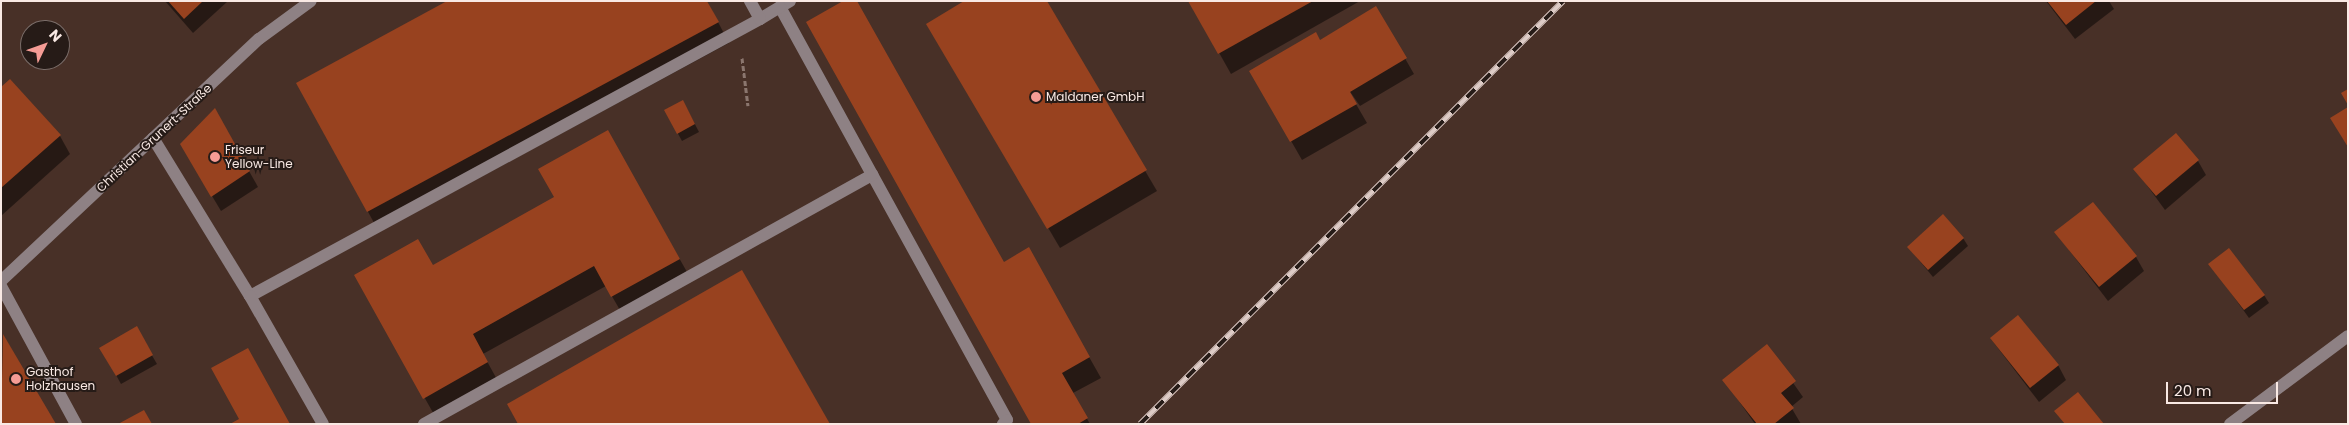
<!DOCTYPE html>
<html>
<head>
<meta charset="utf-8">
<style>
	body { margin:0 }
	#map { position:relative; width:2349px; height:425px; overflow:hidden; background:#483027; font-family:Poppins,sans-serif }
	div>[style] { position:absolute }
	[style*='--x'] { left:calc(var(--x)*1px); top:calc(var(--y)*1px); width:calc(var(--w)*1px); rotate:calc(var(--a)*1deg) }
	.shadow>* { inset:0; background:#0007 }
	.building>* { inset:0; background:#98421f }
	.path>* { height:3px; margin-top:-1.5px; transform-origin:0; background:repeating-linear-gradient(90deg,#8b766e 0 5px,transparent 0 7.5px) }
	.minor>* { height:12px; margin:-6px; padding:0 6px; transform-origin:6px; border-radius:6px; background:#8e8184 }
	.rail>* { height:5.5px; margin-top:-2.75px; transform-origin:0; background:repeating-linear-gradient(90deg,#261b17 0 11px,#ddcbc6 0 22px); box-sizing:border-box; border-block:1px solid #ddcbc6 }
	.dots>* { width:14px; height:14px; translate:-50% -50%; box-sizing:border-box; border:2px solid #261b17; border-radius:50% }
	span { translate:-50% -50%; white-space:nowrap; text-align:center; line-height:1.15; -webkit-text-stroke:4px #261b17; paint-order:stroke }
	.poi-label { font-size:12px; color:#f9e9e4 }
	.left { translate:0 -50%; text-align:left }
	.street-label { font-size:12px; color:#f9e9e4 }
	.frame { position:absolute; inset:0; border:2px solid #f9e9e4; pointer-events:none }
	.north { position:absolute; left:20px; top:20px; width:50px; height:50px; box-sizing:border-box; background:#261b17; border:1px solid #7a6d69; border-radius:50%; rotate:48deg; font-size:14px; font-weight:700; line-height:20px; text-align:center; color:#f9e9e4 }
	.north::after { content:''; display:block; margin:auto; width:18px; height:22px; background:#f59c95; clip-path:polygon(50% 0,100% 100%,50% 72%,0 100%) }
	.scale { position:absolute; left:2166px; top:382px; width:112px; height:22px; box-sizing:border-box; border:2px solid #f9e9e4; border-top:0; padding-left:6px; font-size:15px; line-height:18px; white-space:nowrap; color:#f9e9e4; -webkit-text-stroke:4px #261b17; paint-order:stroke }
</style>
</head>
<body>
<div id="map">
	<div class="shadow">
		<div style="clip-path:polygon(165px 1px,228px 1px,193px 33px)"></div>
		<div style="clip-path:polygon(707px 1px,729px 43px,379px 232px,298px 83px)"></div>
		<div style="clip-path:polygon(1045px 1px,1157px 191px,1060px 248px,928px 24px)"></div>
		<div style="clip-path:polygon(1190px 1px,1360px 1px,1231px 74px)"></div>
		<div style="clip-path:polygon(2046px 1px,2109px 1px,2114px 9px,2075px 39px)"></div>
		<div style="clip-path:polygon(1376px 8px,1414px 74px,1360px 106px,1342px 80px,1367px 123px,1302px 160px,1251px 71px,1319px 41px)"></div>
		<div style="clip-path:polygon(1px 88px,60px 136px,70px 154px,1px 216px)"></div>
		<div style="clip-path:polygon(687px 109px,699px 132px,682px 141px,665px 110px)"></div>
		<div style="clip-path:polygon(215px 110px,258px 187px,221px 211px,181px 144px)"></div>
		<div style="clip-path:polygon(619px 152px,691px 279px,624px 317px,606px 286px,483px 354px,499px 383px,436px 418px,356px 276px,432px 267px,556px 198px)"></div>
		<div style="clip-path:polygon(2198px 161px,2206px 175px,2165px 210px,2135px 169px)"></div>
		<div style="clip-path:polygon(2056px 233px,2136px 257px,2144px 271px,2108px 301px)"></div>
		<div style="clip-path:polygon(1963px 238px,1968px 246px,1933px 277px,1908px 247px)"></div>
		<div style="clip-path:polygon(1028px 249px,1101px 378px,1073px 393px,1090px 424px,1033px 424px,1003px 263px)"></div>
		<div style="clip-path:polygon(2210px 264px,2264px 295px,2269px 303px,2249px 318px)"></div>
		<div style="clip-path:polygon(136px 328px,157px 364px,121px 384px,101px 348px)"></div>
		<div style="clip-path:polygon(3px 335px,54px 424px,1px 424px)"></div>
		<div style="clip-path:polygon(1991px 339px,2058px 365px,2066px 380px,2039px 402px)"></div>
		<div style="clip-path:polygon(1767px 346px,1803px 397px,1791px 407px,1801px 424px,1755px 424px,1724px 380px)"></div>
	</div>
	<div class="building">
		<div style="clip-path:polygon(168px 1px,203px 1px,184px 19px)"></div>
		<div style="clip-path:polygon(447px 1px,707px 1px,719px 22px,367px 212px,296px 83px)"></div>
		<div style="clip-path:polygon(843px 1px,857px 1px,1004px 262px,1029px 247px,1090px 357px,1062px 373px,1088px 418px,1078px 424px,1031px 424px,806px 22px)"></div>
		<div style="clip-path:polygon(964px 1px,1047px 1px,1147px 170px,1047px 229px,926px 24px)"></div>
		<div style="clip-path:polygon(1188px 1px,1313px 1px,1218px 54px)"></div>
		<div style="clip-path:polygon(2047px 1px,2096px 1px,2066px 25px)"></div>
		<div style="clip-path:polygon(1376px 6px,1407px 58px,1350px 92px,1357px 104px,1290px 142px,1249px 71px,1316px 32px,1320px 40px)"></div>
		<div style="clip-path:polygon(10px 79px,61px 135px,1px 188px,1px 87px)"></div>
		<div style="clip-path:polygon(2348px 89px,2348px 105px,2341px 93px)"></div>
		<div style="clip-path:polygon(683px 100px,695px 124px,677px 134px,664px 110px)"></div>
		<div style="clip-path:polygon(2348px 107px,2348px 147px,2330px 118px)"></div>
		<div style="clip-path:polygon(215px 108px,250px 171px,211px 197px,180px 144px)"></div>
		<div style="clip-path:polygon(608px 130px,680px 259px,611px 297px,594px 266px,473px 334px,488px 362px,423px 399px,354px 275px,418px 239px,433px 265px,554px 197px,538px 169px)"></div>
		<div style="clip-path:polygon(2176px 133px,2199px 160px,2156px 196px,2133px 169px)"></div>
		<div style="clip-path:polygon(2093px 202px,2137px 256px,2099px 287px,2054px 232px)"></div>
		<div style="clip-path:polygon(1943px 214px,1964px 238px,1928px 270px,1907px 247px)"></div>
		<div style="clip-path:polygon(2229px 248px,2265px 295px,2244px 310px,2208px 264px)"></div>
		<div style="clip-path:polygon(742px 270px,830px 424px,518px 424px,507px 404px)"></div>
		<div style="clip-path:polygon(2018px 315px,2059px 365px,2030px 388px,1990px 338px)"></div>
		<div style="clip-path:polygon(137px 326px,153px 355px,116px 376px,99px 348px)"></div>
		<div style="clip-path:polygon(3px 334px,56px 424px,1px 424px)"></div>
		<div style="clip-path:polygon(1767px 344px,1796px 381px,1781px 393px,1794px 408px,1774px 424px,1757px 424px,1722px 380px)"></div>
		<div style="clip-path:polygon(248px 348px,290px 424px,230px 424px,239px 419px,211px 368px)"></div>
		<div style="clip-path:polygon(2078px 392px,2104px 424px,2065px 424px,2054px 411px)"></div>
		<div style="clip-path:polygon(144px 410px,152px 424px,118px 424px)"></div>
	</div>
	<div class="path">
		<div style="--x:742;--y:58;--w:48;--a:82.9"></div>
	</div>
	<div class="minor">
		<div style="--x:790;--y:1;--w:12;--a:149"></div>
		<div style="--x:780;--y:7;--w:471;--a:61.2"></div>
		<div style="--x:1007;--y:420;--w:6;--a:135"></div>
		<div style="--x:760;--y:19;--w:23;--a:-31"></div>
		<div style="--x:153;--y:138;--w:185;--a:58.5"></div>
		<div style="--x:250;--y:296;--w:580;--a:-28.51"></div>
		<div style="--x:760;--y:19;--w:21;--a:-119"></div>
		<div style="--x:1;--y:281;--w:354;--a:-43.2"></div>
		<div style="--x:259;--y:39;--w:64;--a:-36.2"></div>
		<div style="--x:1;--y:286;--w:157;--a:61.5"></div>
		<div style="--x:250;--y:296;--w:147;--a:60.3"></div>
		<div style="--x:424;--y:424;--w:513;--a:-29.07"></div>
		<div style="--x:2230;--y:424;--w:147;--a:-36.7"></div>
	</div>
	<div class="rail">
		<div style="--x:1140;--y:424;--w:598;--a:-45"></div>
	</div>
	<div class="dots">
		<div style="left:1036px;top:97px;background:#f59c95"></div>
		<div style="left:215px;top:157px;background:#f59c95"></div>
		<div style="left:16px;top:379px;background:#f59c95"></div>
	</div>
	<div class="poi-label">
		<span class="left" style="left:1046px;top:97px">Maldaner GmbH</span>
		<span class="left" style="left:225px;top:157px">Friseur<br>Yellow-Line</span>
		<span class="left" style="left:26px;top:379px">Gasthof<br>Holzhausen</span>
	</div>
	<div class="street-label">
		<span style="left:154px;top:138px;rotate:-43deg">Christian-Grunert-Straße</span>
	</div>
	<div class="frame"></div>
	<div class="north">N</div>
	<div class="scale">20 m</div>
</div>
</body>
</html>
